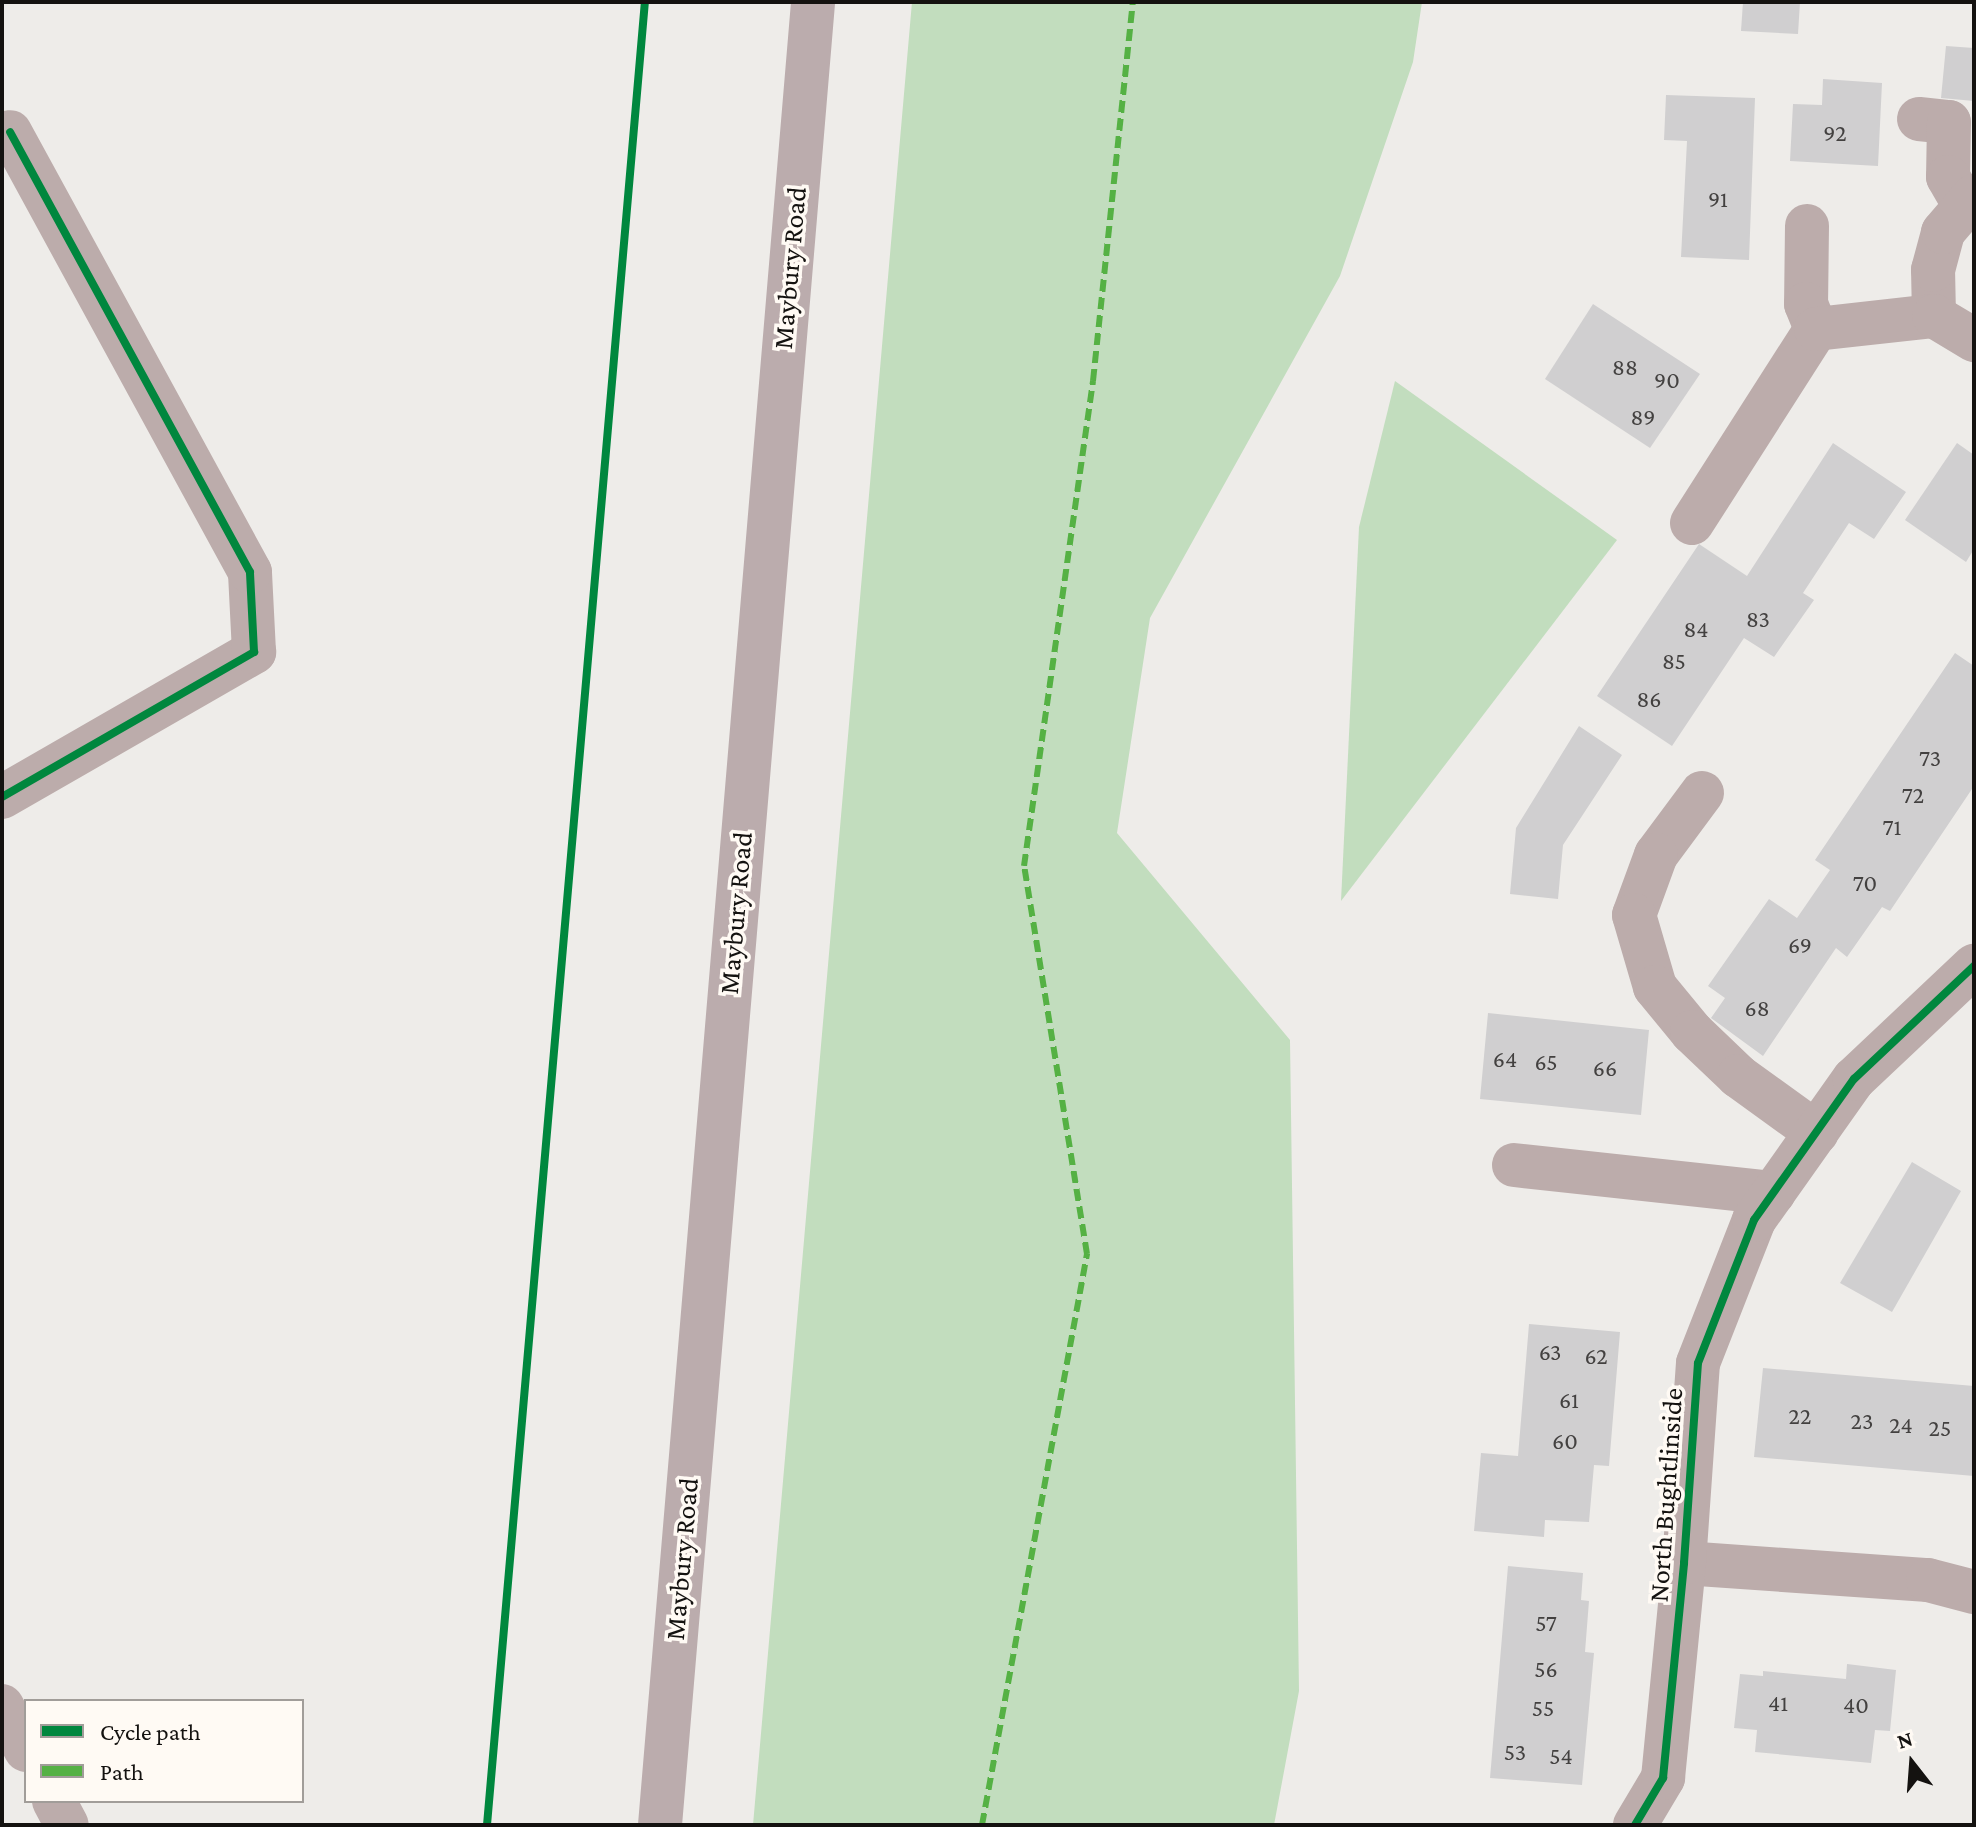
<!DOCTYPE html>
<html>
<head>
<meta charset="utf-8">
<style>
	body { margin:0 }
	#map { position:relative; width:1976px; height:1827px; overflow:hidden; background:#eeece9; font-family:"Crimson Pro",serif }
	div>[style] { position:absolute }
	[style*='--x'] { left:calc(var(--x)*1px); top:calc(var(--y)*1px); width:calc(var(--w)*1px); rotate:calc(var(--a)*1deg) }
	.green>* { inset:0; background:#c2ddbe }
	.building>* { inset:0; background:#d0cfd0 }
	.minor>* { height:44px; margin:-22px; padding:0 22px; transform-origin:22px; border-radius:22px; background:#bcacab }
	.major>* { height:44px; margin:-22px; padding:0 22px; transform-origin:22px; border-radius:22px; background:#bbacad }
	.quiet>* { height:6px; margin-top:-3px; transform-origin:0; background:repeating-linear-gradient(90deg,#55b144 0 12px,transparent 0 18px) }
	.cycleway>* { height:8px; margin:-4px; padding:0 4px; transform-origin:4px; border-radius:4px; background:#00873e }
	span { translate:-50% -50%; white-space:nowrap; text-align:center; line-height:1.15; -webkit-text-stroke:7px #fffaf4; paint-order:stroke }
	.number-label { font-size:24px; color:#434140 }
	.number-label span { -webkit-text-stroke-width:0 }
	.street-label { font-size:28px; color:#141210 }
	.frame { position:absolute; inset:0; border:4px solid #141210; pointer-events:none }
	.legend { position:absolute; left:24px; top:1699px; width:280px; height:104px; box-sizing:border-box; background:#fffaf4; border:2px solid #a19d99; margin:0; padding:10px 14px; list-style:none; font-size:24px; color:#141210 }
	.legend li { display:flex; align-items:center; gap:16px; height:40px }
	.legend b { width:40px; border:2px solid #a19d99 }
	.north { position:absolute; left:1872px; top:1723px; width:80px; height:80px; -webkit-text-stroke:6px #fffaf4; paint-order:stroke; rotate:343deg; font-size:22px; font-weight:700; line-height:32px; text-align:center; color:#141210 }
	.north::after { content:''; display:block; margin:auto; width:28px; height:36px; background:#141210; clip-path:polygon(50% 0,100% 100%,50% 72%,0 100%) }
</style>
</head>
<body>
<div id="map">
	<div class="green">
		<div style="clip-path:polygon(912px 2px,1422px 2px,1413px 62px,1340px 276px,1150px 618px,1117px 833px,1290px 1040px,1299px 1691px,1274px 1825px,753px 1825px)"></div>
		<div style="clip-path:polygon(1395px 381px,1617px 540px,1341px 901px,1359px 527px)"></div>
	</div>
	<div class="building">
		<div style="clip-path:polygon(1743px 2px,1800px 2px,1798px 34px,1741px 31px)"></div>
		<div style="clip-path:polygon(1946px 46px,1974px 48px,1974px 101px,1941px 98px)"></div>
		<div style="clip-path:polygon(1823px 79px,1882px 83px,1878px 166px,1790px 161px,1793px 104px,1822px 105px)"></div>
		<div style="clip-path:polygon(1666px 95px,1755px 98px,1749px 260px,1681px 257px,1687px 141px,1664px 140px)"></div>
		<div style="clip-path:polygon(1593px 304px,1700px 374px,1650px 448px,1545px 379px)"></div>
		<div style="clip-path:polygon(1833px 443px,1906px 492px,1874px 539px,1849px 523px,1803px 593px,1814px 600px,1774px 657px,1744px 638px,1672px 746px,1597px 696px,1699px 544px,1747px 576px)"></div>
		<div style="clip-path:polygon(1957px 443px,1974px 455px,1974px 549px,1966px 562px,1905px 520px)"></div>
		<div style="clip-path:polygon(1955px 653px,1974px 666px,1974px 786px,1890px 911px,1882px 907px,1847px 957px,1836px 948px,1763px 1056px,1711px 1018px,1725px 998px,1708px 986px,1769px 899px,1797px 918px,1830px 870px,1815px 860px)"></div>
		<div style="clip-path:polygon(1579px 726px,1622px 755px,1563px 845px,1558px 899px,1510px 894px,1516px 828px)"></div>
		<div style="clip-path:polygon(1488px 1013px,1649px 1030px,1641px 1115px,1480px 1099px)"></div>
		<div style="clip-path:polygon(1912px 1162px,1961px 1191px,1892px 1312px,1840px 1283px)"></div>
		<div style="clip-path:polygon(1529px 1324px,1620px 1332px,1609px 1466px,1594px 1465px,1589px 1522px,1545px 1520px,1544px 1537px,1474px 1531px,1481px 1453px,1518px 1456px)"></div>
		<div style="clip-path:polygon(1763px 1368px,1974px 1386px,1974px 1476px,1754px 1457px)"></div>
		<div style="clip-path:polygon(1508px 1566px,1583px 1573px,1581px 1600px,1589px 1601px,1585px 1652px,1594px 1653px,1582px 1785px,1490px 1778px)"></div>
		<div style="clip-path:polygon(1847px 1664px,1896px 1670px,1890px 1731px,1875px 1730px,1871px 1763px,1755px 1752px,1757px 1730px,1734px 1728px,1740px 1674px,1763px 1676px,1763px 1671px,1846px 1679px)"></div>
	</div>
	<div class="minor">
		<div style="--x:1919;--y:119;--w:30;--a:6"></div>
		<div style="--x:1949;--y:122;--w:55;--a:91"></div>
		<div style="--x:1948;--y:177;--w:32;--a:60"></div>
		<div style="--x:1807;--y:226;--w:78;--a:90.7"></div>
		<div style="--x:1806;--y:304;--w:27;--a:68"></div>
		<div style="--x:1934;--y:316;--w:46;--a:-91.2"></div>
		<div style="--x:1933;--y:270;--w:39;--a:-75"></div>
		<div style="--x:1943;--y:232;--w:48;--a:-49.3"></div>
		<div style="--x:1692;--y:523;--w:230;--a:-57.4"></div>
		<div style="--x:1816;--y:329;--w:119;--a:-6.3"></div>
		<div style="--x:1934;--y:316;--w:47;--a:31"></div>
		<div style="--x:1702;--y:793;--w:77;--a:126.6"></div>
		<div style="--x:1656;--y:855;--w:64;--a:110.1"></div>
		<div style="--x:1634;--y:915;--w:75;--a:73.7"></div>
		<div style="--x:1655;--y:987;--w:58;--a:50.6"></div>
		<div style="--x:1692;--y:1032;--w:64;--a:43.7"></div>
		<div style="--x:1738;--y:1076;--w:97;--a:35.8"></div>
		<div style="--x:2;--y:797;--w:291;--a:-29.9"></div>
		<div style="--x:254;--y:652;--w:80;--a:-92.9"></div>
		<div style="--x:250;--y:572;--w:501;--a:-118.61"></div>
		<div style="--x:1514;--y:1165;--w:261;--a:6.2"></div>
		<div style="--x:1684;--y:1563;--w:245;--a:4"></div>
		<div style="--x:1928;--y:1580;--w:48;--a:14.6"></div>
		<div style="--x:2;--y:1706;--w:50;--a:61.4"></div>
		<div style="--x:54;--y:1801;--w:27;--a:62"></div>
		<div style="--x:1635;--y:1825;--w:55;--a:-59.2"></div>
		<div style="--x:1663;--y:1778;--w:216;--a:-84.4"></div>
		<div style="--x:1684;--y:1563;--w:200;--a:-86"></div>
		<div style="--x:1698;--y:1363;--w:154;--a:-68.6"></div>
		<div style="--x:1754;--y:1220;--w:173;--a:-54.7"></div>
		<div style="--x:1854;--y:1079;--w:165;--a:-43.3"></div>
	</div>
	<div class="major">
		<div style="--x:660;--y:1825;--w:1829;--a:-85.2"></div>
	</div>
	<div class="quiet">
		<div style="--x:982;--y:1825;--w:581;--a:-79.58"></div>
		<div style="--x:1087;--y:1254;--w:393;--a:-99.2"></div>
		<div style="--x:1024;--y:866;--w:490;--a:-81.9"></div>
		<div style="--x:1093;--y:381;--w:381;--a:-84"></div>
	</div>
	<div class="cycleway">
		<div style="--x:2;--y:797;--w:291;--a:-29.9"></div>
		<div style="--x:254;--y:652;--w:80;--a:-92.9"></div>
		<div style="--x:250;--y:572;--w:501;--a:-118.61"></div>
		<div style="--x:487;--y:1825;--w:1830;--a:-85.05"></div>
		<div style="--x:1635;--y:1825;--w:55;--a:-59.2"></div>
		<div style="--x:1663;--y:1778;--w:216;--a:-84.4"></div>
		<div style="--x:1684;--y:1563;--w:200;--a:-86"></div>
		<div style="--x:1698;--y:1363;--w:154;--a:-68.6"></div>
		<div style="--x:1754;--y:1220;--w:173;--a:-54.7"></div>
		<div style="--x:1854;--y:1079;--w:165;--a:-43.3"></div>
	</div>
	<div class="number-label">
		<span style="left:1835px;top:133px">92</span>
		<span style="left:1718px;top:199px">91</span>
		<span style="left:1625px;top:367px">88</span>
		<span style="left:1667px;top:380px">90</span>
		<span style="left:1643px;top:417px">89</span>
		<span style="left:1758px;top:619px">83</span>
		<span style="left:1696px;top:629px">84</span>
		<span style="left:1674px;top:661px">85</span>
		<span style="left:1649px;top:699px">86</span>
		<span style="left:1930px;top:758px">73</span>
		<span style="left:1913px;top:795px">72</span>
		<span style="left:1892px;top:827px">71</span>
		<span style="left:1865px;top:883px">70</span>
		<span style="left:1800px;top:945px">69</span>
		<span style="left:1757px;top:1008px">68</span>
		<span style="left:1505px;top:1059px">64</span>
		<span style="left:1546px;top:1062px">65</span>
		<span style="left:1605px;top:1068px">66</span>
		<span style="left:1550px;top:1352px">63</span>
		<span style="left:1596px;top:1356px">62</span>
		<span style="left:1569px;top:1400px">61</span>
		<span style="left:1800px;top:1416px">22</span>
		<span style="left:1862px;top:1421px">23</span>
		<span style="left:1901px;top:1425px">24</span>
		<span style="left:1940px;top:1428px">25</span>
		<span style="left:1565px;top:1441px">60</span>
		<span style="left:1546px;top:1623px">57</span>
		<span style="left:1546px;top:1669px">56</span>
		<span style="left:1778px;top:1703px">41</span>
		<span style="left:1856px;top:1705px">40</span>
		<span style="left:1543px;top:1708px">55</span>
		<span style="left:1515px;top:1752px">53</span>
		<span style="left:1561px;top:1756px">54</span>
	</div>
	<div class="street-label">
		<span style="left:790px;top:268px;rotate:-85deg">Maybury Road</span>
		<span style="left:736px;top:913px;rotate:-85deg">Maybury Road</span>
		<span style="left:1666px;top:1495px;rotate:-86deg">North Bughtlinside</span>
		<span style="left:682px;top:1559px;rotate:-85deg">Maybury Road</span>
	</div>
	<div class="frame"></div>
	<ul class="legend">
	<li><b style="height:10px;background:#00873e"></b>Cycle path</li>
	<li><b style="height:10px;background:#55b144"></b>Path</li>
	</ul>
	<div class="north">N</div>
</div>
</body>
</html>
